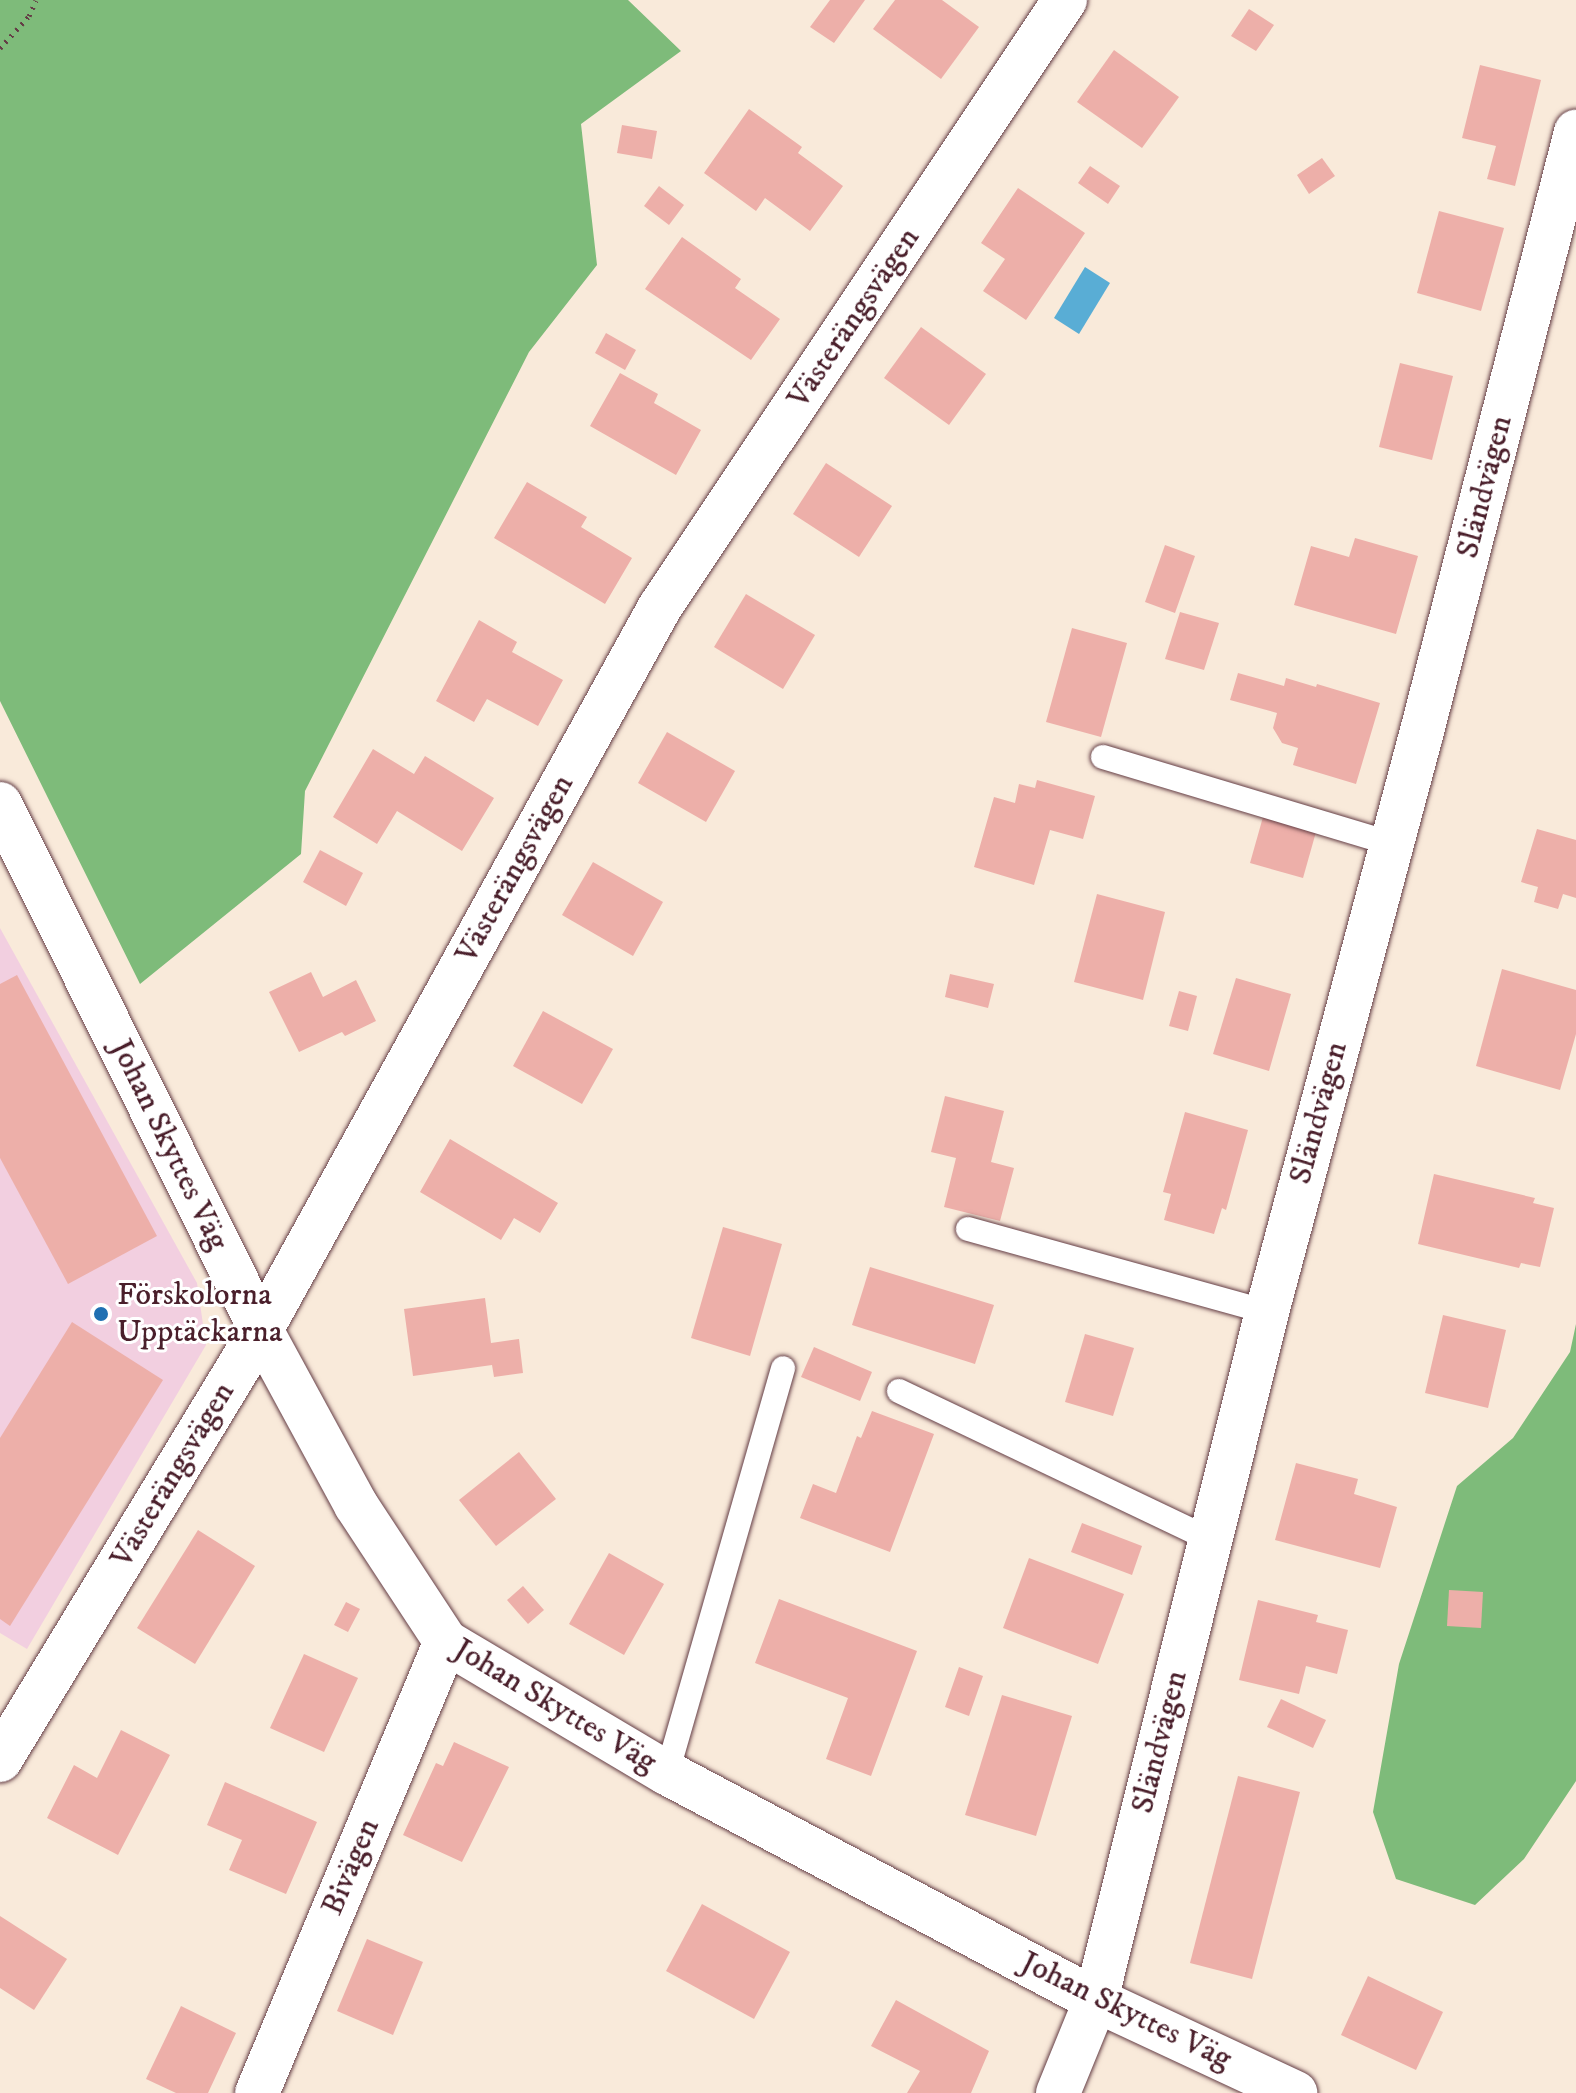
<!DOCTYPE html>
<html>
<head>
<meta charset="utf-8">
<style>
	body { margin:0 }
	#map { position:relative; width:1576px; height:2093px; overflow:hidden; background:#f9eada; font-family:"IM FELL DW Pica",serif }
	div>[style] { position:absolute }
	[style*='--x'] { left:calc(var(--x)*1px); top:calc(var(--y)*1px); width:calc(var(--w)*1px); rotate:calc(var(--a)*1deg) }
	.built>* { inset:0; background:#f2cfe0 }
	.forest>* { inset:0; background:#7ebb7a }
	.water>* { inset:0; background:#59add5 }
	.building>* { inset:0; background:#edafa9 }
	.path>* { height:5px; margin-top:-2.5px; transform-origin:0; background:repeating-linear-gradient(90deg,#643d45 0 2px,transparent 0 8px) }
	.roads { filter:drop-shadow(0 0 2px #643d45) drop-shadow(0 0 2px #643d45) }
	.lane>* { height:24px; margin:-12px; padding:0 12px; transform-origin:12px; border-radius:12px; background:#fff }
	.street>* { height:44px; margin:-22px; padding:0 22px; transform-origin:22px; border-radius:22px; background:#fff }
	.dots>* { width:22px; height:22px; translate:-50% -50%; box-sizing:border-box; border:4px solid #fff; border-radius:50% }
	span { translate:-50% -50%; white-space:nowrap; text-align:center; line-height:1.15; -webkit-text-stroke:6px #fff; paint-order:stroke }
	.street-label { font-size:32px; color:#4a1f2b }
	.poi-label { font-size:32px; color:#4a1f2b }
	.left { translate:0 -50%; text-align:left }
</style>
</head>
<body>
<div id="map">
	<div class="built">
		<div style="clip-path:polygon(0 928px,197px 1283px,206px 1345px,27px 1649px,0 1633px)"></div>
	</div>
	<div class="forest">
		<div style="clip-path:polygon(0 0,628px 0,681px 51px,581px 124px,597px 265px,529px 352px,305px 791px,301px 854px,140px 984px,0 701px)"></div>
		<div style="clip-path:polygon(1576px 1324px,1576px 1781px,1524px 1859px,1475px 1905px,1396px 1879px,1373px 1812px,1399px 1664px,1457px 1486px,1513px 1438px,1570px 1352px)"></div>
	</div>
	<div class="water">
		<div style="clip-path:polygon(1085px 267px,1110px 283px,1079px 334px,1054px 318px)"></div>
	</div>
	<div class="building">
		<div style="clip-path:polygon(830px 0,865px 0,834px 43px,810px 27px)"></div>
		<div style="clip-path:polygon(895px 0,942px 0,979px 27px,941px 79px,873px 29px)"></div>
		<div style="clip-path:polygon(1249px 9px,1274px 25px,1256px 51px,1231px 36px)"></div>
		<div style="clip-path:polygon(1114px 50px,1179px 97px,1142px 148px,1077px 102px)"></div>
		<div style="clip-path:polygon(1480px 65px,1541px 80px,1515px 186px,1487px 179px,1496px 146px,1462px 138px)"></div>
		<div style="clip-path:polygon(749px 109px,802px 147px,798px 153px,843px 186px,810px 231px,765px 198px,756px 211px,704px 173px)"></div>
		<div style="clip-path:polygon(622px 125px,657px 131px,652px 159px,617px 153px)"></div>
		<div style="clip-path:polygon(1322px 158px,1335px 176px,1309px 194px,1297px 175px)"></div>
		<div style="clip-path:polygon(1090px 166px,1120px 186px,1108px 204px,1078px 183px)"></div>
		<div style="clip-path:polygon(659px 186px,684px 205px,669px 225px,644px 206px)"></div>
		<div style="clip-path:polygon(1018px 188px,1085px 233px,1026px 320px,983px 291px,1005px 259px,981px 243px)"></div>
		<div style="clip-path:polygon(1439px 211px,1504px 228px,1481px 311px,1417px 293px)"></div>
		<div style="clip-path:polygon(682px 237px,741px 279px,735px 288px,780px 319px,751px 360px,645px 289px)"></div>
		<div style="clip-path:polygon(921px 327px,986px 374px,949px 425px,884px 378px)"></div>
		<div style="clip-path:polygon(606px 333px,636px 350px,625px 370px,595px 353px)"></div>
		<div style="clip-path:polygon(1400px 363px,1453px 376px,1432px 460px,1379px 447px)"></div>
		<div style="clip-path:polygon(620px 373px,658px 394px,654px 403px,701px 430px,676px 475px,590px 426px)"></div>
		<div style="clip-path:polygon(826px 463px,892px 506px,859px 557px,793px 514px)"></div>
		<div style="clip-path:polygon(527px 482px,587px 517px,581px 527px,632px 558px,605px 604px,494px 538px)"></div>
		<div style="clip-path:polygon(1355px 538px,1418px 556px,1396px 634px,1294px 605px,1311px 546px,1349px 557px)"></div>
		<div style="clip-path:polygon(1165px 545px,1195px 556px,1175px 613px,1145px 602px)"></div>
		<div style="clip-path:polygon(746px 594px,815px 635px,783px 689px,714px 647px)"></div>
		<div style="clip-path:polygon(1180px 612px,1219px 623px,1204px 670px,1165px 659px)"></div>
		<div style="clip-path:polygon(479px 620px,517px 642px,512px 652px,563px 680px,538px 726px,487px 699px,474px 722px,436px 701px)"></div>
		<div style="clip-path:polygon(1072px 628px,1127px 643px,1101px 737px,1046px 722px)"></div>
		<div style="clip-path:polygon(1238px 673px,1284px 686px,1286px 678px,1316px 687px,1317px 684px,1380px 703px,1356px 784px,1293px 765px,1298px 748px,1282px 743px,1273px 728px,1277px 713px,1230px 700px)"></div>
		<div style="clip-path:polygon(667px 732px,735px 771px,706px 822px,638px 783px)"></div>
		<div style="clip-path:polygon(373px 749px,414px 774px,425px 756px,494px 798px,462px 851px,397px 811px,377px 844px,333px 817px)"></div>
		<div style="clip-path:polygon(1037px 780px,1095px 796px,1083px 839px,1050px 830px,1034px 885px,974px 867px,994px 797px,1015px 803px,1019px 784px,1035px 788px)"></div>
		<div style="clip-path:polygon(1263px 817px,1316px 832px,1303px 878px,1250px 863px)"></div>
		<div style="clip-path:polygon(1537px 829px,1576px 840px,1576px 898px,1563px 894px,1558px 909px,1534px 902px,1538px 887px,1521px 882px)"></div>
		<div style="clip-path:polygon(320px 850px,363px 873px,346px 906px,303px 882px)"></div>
		<div style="clip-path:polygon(593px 862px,663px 902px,633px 956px,562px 915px)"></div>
		<div style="clip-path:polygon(1097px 894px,1165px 912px,1143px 1000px,1074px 982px)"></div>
		<div style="clip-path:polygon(1502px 969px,1576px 990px,1576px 1034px,1560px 1090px,1476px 1066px)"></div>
		<div style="clip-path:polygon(311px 972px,323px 997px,356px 980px,376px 1021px,345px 1036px,342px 1032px,299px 1052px,269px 992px)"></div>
		<div style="clip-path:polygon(950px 974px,994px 984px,988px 1008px,945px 997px)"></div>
		<div style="clip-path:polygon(17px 975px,157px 1236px,68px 1284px,0 1158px,0 984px)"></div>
		<div style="clip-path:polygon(1236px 978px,1291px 994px,1269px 1071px,1213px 1054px)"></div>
		<div style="clip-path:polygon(1179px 991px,1197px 996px,1188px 1031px,1169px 1026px)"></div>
		<div style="clip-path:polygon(543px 1011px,613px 1049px,582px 1104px,513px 1066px)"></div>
		<div style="clip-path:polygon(945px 1096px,1004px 1111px,991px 1162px,1014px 1168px,1000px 1221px,944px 1207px,956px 1158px,931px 1152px)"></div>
		<div style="clip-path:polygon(1185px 1112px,1248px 1130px,1226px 1210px,1222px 1208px,1214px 1234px,1164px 1220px,1171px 1194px,1163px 1192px)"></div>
		<div style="clip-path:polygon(450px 1139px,558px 1203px,540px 1233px,514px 1218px,501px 1240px,420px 1192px)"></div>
		<div style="clip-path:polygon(1434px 1174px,1535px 1198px,1533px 1203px,1554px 1208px,1540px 1267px,1521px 1263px,1519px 1268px,1418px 1244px)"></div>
		<div style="clip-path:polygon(723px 1227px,782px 1244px,750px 1356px,691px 1338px)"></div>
		<div style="clip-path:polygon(870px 1267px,994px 1305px,975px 1364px,852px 1325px)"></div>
		<div style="clip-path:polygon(485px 1298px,491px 1343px,519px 1339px,523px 1373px,494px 1377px,492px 1365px,413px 1376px,404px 1309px)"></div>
		<div style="clip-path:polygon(1443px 1315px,1506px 1330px,1488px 1408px,1425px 1393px)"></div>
		<div style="clip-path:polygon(72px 1322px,163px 1380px,10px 1626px,0 1619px,0 1438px)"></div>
		<div style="clip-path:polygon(1085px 1334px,1134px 1348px,1113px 1416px,1065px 1402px)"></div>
		<div style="clip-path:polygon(814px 1347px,872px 1372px,860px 1401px,801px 1377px)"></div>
		<div style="clip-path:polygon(872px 1411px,934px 1434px,890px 1552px,800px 1518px,813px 1484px,836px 1493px,857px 1436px,861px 1438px)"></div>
		<div style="clip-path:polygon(519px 1452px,556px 1499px,496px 1546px,459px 1500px)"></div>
		<div style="clip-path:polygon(1296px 1463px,1358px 1479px,1354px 1494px,1397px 1507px,1380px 1568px,1275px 1540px)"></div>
		<div style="clip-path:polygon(1082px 1523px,1142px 1546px,1132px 1575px,1071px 1552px)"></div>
		<div style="clip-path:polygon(198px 1530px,255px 1566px,195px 1664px,137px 1628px)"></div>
		<div style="clip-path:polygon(609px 1553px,664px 1584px,624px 1655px,569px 1624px)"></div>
		<div style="clip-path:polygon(1029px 1558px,1124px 1594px,1098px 1664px,1003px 1628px)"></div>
		<div style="clip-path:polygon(523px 1586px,544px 1610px,528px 1624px,507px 1600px)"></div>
		<div style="clip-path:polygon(1449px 1590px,1483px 1592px,1481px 1628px,1447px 1626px)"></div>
		<div style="clip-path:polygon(779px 1599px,917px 1651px,871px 1776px,826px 1759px,848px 1698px,755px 1663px)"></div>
		<div style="clip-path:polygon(1258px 1600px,1318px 1615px,1316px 1622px,1348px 1630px,1337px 1674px,1306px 1666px,1299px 1694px,1239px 1680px)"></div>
		<div style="clip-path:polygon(346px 1602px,360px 1609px,348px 1632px,334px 1625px)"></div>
		<div style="clip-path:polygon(304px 1654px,358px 1678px,324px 1752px,270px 1728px)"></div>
		<div style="clip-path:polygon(959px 1667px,983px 1676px,969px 1716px,945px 1707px)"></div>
		<div style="clip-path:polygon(1002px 1695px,1072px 1716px,1036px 1836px,965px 1815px)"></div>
		<div style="clip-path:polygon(1281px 1699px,1326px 1720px,1313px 1748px,1267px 1727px)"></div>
		<div style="clip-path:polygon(121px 1730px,170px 1755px,118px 1855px,47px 1818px,74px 1765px,97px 1778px)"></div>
		<div style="clip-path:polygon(454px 1742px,509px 1767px,462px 1862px,403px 1835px,436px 1763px,443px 1766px)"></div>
		<div style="clip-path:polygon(1238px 1776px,1300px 1792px,1252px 1979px,1190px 1963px)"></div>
		<div style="clip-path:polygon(225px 1782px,317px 1822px,286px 1894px,229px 1870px,242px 1840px,207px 1825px)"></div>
		<div style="clip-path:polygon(702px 1904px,790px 1952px,754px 2019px,666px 1971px)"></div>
		<div style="clip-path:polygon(0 1916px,67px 1959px,34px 2010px,0 1988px)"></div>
		<div style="clip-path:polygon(367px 1939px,423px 1962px,393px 2035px,337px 2011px)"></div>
		<div style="clip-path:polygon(1368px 1976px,1443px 2012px,1416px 2070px,1341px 2035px)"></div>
		<div style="clip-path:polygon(896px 2000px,989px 2051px,971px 2093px,907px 2093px,920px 2071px,871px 2046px)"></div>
		<div style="clip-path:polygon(181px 2006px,236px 2033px,208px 2093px,176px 2093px,146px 2079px)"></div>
	</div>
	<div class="path">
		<div style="--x:0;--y:48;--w:43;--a:-47.8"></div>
		<div style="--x:29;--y:16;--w:17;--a:-66"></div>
	</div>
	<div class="roads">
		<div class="lane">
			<div style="--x:1103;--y:757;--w:300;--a:16.7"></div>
			<div style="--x:968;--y:1229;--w:310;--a:15.5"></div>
			<div style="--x:899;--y:1391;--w:346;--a:25.5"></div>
			<div style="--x:667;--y:1773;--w:421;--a:-74"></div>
		</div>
		<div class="street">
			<div style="--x:0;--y:804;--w:587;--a:63.61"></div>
			<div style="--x:261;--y:1330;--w:199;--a:61.5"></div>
			<div style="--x:356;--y:1505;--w:164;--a:56.7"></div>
			<div style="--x:446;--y:1642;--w:257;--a:30.7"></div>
			<div style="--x:667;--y:1773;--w:485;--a:27.9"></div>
			<div style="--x:1096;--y:2000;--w:220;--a:25"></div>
			<div style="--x:0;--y:1760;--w:503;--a:-58.74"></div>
			<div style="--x:261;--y:1330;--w:826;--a:-61.11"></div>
			<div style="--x:660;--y:607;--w:730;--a:-56.29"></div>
			<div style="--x:257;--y:2093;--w:489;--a:-67.3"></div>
			<div style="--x:1058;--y:2093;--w:100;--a:-67.8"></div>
			<div style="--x:1096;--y:2000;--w:709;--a:-76.04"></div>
			<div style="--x:1267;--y:1312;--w:597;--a:-75.06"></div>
			<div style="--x:1421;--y:735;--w:623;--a:-75.58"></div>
		</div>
	</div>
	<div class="dots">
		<div style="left:101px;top:1314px;background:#1f6fb2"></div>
	</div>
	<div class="street-label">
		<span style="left:854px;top:318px;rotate:-56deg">Västerängsvägen</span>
		<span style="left:1485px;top:487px;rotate:-76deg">Sländvägen</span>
		<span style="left:515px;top:869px;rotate:-61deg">Västerängsvägen</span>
		<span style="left:1319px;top:1113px;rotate:-75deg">Sländvägen</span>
		<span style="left:169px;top:1145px;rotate:64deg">Johan Skyttes Väg</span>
		<span style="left:173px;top:1475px;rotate:-59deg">Västerängsvägen</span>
		<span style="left:555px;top:1706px;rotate:31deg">Johan Skyttes Väg</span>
		<span style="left:1160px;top:1742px;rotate:-76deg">Sländvägen</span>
		<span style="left:351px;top:1867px;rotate:-67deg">Bivägen</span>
		<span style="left:1126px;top:2011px;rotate:26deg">Johan Skyttes Väg</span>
	</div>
	<div class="poi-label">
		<span class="left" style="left:117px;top:1314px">Förskolorna<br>Upptäckarna</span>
	</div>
</div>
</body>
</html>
